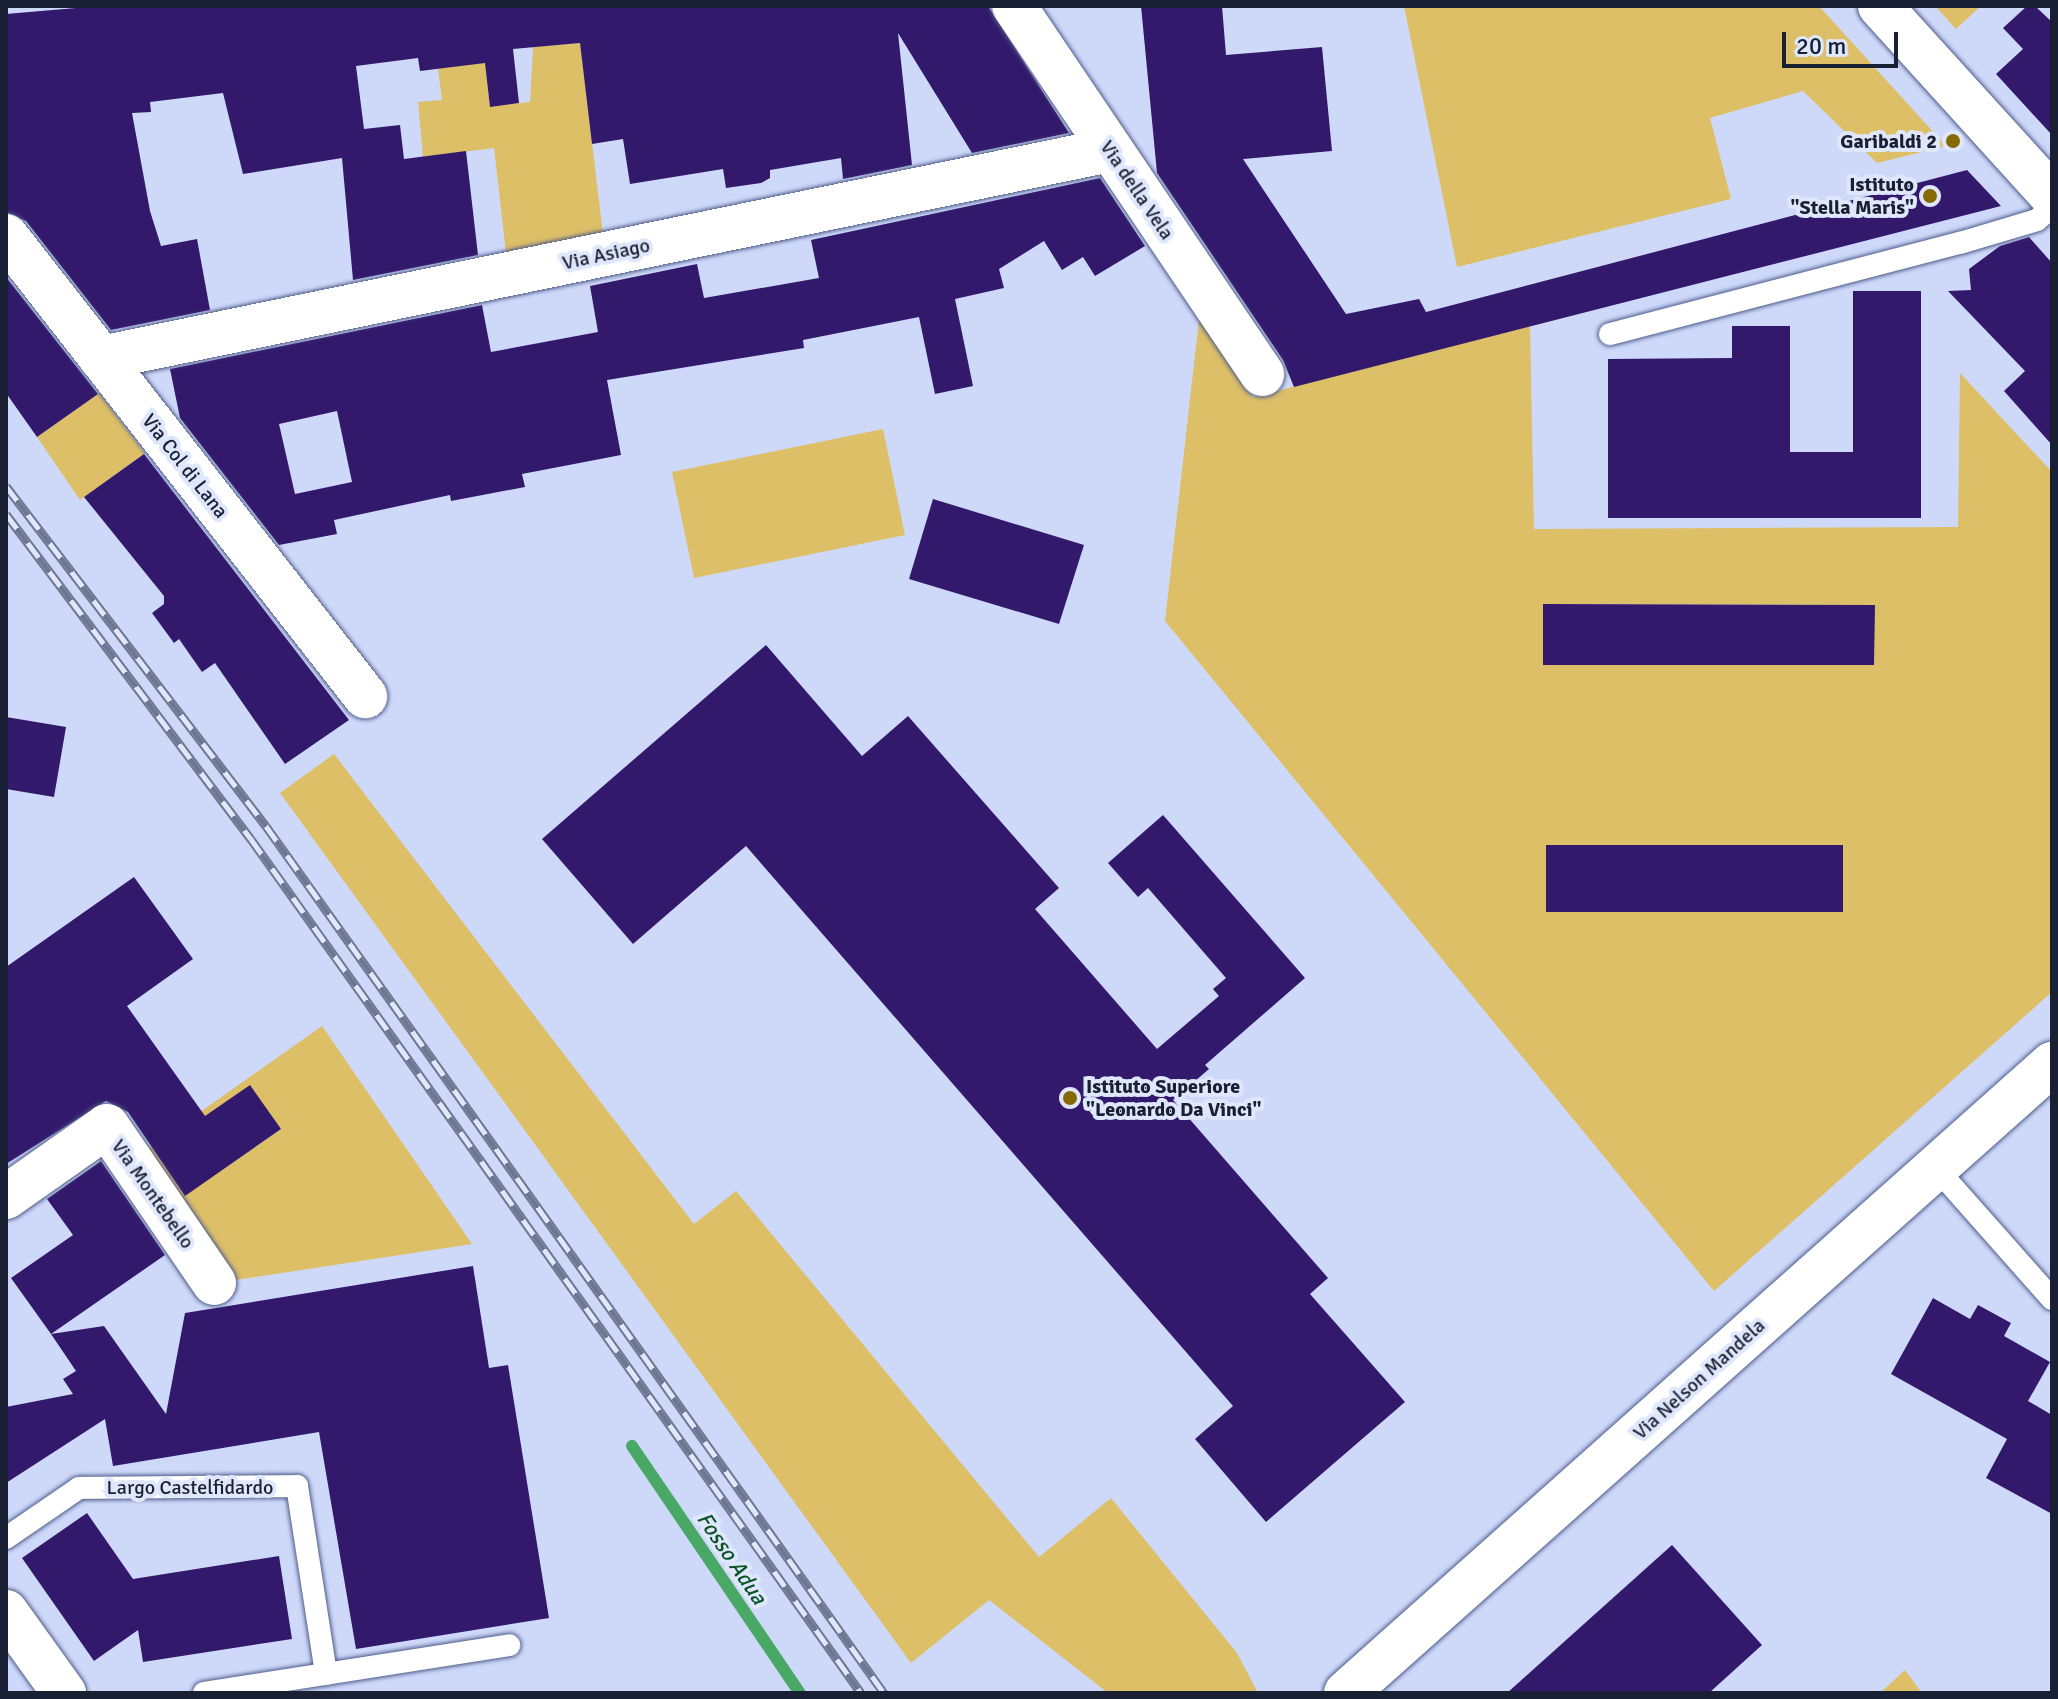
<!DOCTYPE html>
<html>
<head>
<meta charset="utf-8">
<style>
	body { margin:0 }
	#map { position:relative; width:2058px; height:1699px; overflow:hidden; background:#ced9fa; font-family:Signika,sans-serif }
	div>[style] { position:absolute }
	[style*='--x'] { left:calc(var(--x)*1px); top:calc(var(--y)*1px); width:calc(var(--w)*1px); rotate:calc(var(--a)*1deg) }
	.green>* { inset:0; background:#ddbf68 }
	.stream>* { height:12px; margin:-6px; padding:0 6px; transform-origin:6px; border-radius:6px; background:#49a865 }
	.building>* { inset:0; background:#33196c }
	.roads { filter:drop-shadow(0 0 2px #4e5c8a) drop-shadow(0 0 2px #4e5c8a) }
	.service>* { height:22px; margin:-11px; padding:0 11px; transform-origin:11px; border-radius:11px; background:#fff }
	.minor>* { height:44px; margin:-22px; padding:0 22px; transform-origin:22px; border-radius:22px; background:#fff }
	.tertiary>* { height:44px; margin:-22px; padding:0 22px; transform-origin:22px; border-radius:22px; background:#fff }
	.rail>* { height:9px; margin-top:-4.5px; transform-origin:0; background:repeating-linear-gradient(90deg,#dfe7fd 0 18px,#6e7791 0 36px); box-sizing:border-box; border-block:2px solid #6e7791 }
	.dots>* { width:22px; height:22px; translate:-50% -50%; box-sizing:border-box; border:4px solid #dfe7fd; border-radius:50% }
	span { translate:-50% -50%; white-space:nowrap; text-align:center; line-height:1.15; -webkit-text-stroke:8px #dfe7fd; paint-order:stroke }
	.poi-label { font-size:20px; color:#1a2034; font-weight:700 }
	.right { translate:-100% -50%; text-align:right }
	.left { translate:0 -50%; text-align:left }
	.street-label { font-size:20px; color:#1a2034 }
	.water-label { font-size:22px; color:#0c5327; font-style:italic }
	.frame { position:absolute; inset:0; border:8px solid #1a2034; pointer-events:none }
	.scale { position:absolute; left:1782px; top:32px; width:116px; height:36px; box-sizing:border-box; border:4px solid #1a2034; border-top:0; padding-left:10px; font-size:24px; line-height:28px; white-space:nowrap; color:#1a2034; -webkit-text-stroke:6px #dfe7fd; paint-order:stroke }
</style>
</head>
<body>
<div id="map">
	<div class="green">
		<div style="clip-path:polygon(1404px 6px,1819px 6px,1946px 146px,1877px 163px,1803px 91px,1710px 118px,1731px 199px,1457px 267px)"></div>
		<div style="clip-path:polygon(1935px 6px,1981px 6px,1956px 29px)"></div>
		<div style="clip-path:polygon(580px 43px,603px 234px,506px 253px,494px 148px,423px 157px,418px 102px,442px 100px,438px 69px,484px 52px,490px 106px,530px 102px,533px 47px)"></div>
		<div style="clip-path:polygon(evenodd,1199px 319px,1253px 397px,1530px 326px,1534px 529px,1958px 527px,1960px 373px,2052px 472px,2052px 992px,1714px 1291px,1165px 621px,1199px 319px,1543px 604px,1874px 605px,1874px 665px,1544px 665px,1543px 604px,1199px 319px,1547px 845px,1842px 845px,1843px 912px,1547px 912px,1547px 845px)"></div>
		<div style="clip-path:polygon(99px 393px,145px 453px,80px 500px,37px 437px)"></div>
		<div style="clip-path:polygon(883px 429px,905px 535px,694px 578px,672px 472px)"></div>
		<div style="clip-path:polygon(334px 754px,694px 1224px,736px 1191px,1039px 1557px,1111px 1498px,1237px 1653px,1258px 1693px,1108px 1693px,989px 1600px,911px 1663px,280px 793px)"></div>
		<div style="clip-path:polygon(evenodd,322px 1026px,472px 1244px,236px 1280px,146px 1150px,322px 1026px,281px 1129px,193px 1190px,162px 1147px,281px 1129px)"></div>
		<div style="clip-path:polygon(1905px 1670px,1922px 1693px,1880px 1693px)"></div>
	</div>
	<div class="stream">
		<div style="--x:632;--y:1446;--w:299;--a:55.8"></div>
	</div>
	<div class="building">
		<div style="clip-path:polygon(99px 6px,988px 6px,1069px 133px,972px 153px,898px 33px,912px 165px,843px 179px,841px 158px,770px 170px,770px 178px,761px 183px,726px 188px,723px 169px,630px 184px,623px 139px,592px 144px,580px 43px,513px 49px,519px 103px,490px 107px,485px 63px,420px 71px,418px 58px,356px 66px,364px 129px,400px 125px,404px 159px,466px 151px,478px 255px,353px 280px,342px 158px,243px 174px,223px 93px,150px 102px,151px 112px,132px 113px,150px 211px,161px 246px,197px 239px,210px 310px,111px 330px,26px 221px,6px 212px,6px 14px)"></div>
		<div style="clip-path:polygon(1141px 6px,1222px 6px,1226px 55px,1322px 47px,1332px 151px,1243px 159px,1346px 314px,1419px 299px,1426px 312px,1967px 170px,2001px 206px,1294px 387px,1283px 360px,1157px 173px)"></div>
		<div style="clip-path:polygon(2027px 6px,2035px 6px,2052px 22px,2052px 135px,1996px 74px,2023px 49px,2003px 28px)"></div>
		<div style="clip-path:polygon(evenodd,1100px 178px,1145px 246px,1095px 276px,1083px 257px,1062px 270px,1044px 241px,999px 269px,1004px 288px,955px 299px,973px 386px,935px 394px,919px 317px,803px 340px,804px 348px,607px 380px,621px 455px,522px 474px,525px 487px,451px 501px,450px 495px,334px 520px,337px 534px,279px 545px,180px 418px,170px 369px,482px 305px,491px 352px,598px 332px,590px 286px,697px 264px,704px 298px,819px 278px,811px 240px,1100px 178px,337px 411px,352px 482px,295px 494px,279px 424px,337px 411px)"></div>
		<div style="clip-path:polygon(2029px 237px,2052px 263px,2052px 445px,2004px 391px,2025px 371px,1948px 291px,1971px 290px,1969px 269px,2000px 246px)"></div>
		<div style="clip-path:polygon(6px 277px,98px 394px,37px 437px,6px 393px)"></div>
		<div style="clip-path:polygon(1853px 291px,1921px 291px,1921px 518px,1608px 518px,1608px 359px,1732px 358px,1732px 326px,1790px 326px,1790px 452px,1853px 452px)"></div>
		<div style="clip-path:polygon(144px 454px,349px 720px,285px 764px,215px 663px,202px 672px,179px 639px,174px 643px,152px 613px,164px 604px,164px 596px,84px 497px)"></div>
		<div style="clip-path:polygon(933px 499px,1084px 545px,1059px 624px,909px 579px)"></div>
		<div style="clip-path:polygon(1543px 604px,1875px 605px,1874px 665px,1543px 665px)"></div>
		<div style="clip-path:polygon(766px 645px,862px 756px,908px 716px,1059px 888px,1035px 909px,1157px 1049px,1219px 996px,1213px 989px,1226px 978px,1148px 888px,1138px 897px,1108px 863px,1163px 815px,1305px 978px,1205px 1065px,1209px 1069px,1173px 1100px,1328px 1278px,1310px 1294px,1405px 1402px,1266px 1522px,1195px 1439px,1233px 1406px,746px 846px,633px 944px,542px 839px)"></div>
		<div style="clip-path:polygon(6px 717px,66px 727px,54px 797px,6px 789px)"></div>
		<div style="clip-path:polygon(1546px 845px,1843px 845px,1843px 912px,1546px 912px)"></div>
		<div style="clip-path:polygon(134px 877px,193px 959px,127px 1006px,205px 1116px,250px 1085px,281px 1129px,185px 1196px,128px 1112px,106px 1101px,6px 1164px,6px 967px)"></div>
		<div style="clip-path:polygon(101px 1161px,165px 1255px,51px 1334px,11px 1278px,73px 1235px,47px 1199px)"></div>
		<div style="clip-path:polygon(473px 1266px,489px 1368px,508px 1365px,549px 1618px,356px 1649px,319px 1432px,113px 1466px,105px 1419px,6px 1483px,6px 1407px,73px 1394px,63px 1379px,76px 1371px,51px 1334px,104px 1326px,166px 1414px,185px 1313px)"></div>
		<div style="clip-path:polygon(1933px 1298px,1970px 1319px,1978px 1305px,2011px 1323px,2004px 1336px,2050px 1362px,2028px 1401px,2052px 1415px,2052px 1514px,1986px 1478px,2007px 1439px,1891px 1374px)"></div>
		<div style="clip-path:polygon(87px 1513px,133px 1579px,279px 1556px,292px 1639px,143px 1662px,138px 1630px,94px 1661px,22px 1558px)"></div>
		<div style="clip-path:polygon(1672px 1545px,1762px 1645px,1709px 1693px,1507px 1693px)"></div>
	</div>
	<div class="roads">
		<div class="service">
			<div style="--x:1610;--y:334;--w:362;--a:-14.6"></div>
			<div style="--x:1960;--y:243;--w:80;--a:-16.6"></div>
			<div style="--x:2037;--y:220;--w:20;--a:-41"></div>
			<div style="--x:1936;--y:1168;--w:175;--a:48.5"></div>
			<div style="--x:6;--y:1538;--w:88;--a:-34.4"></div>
			<div style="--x:79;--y:1488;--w:218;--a:-0.5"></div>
			<div style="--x:297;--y:1486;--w:190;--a:81.2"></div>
			<div style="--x:204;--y:1693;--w:309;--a:-8.9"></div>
		</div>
		<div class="minor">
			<div style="--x:1014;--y:6;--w:444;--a:56"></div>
			<div style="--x:6;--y:236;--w:584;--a:52.03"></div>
			<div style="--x:101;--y:358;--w:1030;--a:-11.65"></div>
			<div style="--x:6;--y:1197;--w:123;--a:-35.1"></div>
			<div style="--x:107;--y:1126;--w:190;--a:55.7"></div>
			<div style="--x:6;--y:1612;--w:100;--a:54.4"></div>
			<div style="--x:1346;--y:1693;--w:946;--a:-41.7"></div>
		</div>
		<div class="tertiary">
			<div style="--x:1880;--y:6;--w:256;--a:47.8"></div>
		</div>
	</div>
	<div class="rail">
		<div style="--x:6;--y:486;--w:428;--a:52.6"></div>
		<div style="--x:266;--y:826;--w:1065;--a:54.52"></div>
		<div style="--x:6;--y:514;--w:407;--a:53"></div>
		<div style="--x:251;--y:839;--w:1049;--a:54.46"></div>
	</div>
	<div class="dots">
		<div style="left:1953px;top:141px;background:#856a06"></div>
		<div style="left:1930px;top:196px;background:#856a06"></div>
		<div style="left:1070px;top:1098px;background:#856a06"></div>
	</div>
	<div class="poi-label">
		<span class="right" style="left:1937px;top:141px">Garibaldi 2</span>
		<span class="right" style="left:1914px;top:196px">Istituto<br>"Stella Maris"</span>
		<span class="left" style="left:1086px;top:1098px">Istituto Superiore<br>"Leonardo Da Vinci"</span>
	</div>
	<div class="street-label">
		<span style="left:1137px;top:190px;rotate:56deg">Via della Vela</span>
		<span style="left:606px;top:254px;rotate:-12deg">Via Asiago</span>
		<span style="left:185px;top:466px;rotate:52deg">Via Col di Lana</span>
		<span style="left:153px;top:1194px;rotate:55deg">Via Montebello</span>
		<span style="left:1699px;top:1379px;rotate:-42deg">Via Nelson Mandela</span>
		<span style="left:190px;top:1487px">Largo Castelfidardo</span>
	</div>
	<div class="water-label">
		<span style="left:732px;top:1558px;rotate:56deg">Fosso Adua</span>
	</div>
	<div class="frame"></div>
	<div class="scale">20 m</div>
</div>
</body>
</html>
